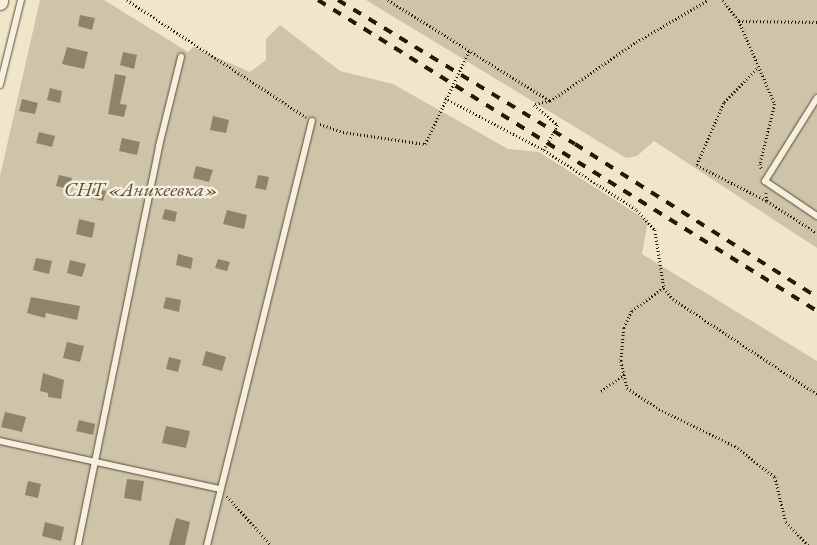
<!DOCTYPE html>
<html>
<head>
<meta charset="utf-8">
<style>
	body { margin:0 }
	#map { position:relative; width:817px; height:545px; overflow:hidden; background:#f0e7cb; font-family:"EB Garamond",serif }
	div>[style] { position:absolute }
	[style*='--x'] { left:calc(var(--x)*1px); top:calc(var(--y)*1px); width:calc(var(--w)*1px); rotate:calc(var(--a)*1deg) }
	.green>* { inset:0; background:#cec4a9 }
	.building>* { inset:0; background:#90836b }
	.path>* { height:2.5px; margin-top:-1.25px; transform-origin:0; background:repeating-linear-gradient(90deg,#281702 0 1px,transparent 0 3.5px) }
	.roads { filter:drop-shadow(0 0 1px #5a4b34) drop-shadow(0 0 1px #5a4b34) }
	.service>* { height:6px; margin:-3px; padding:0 3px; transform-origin:3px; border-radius:3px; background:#f5efdd }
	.tertiary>* { height:16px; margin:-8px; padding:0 8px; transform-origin:8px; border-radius:8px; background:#f5efdd }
	.rail>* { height:4px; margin-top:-2px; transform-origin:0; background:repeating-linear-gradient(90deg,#281702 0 9px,transparent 0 18px) }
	span { translate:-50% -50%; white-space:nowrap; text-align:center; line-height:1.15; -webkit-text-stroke:5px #f5efdd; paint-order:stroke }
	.park-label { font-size:20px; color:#5a4b34; font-style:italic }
</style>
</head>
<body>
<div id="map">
	<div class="green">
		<div style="clip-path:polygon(40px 0,104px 0,188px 52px,193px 47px,250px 72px,266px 60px,266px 39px,280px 25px,340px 71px,393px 84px,508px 149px,539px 152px,648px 221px,642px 254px,817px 361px,817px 545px,0 545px,0 176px)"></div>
		<div style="clip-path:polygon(366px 0,817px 0,817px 248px,654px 141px,637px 156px,626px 158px)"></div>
	</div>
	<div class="building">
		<div style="clip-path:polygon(80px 15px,95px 18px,92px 30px,78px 26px)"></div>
		<div style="clip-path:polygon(67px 47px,88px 52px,84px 69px,62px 64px)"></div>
		<div style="clip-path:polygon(123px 52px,137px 55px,134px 69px,120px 65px)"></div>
		<div style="clip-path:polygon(115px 74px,126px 76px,120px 104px,127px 105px,124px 117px,108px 114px)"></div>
		<div style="clip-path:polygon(50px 88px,62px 91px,60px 103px,47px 100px)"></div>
		<div style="clip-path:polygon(22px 99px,38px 103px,35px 114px,19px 111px)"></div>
		<div style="clip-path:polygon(213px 116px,229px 120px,226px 133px,210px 130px)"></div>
		<div style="clip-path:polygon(39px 132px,55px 136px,52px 147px,36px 143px)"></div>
		<div style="clip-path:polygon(122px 138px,140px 142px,137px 155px,119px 151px)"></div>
		<div style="clip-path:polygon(196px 166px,213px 170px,209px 182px,193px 178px)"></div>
		<div style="clip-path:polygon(59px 175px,72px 178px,69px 189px,56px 186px)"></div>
		<div style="clip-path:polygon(258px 175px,269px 177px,266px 190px,255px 188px)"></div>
		<div style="clip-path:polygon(93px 188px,106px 191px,103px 201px,91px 198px)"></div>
		<div style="clip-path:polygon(165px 209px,177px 212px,175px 222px,162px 219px)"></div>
		<div style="clip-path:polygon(227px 210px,247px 215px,244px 229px,223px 224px)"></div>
		<div style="clip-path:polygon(79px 219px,95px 223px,92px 238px,76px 234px)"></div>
		<div style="clip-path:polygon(178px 254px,193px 258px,191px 269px,176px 265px)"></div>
		<div style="clip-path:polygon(36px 258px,52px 261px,49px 274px,33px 270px)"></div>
		<div style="clip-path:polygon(218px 259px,230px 262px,227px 271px,215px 268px)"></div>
		<div style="clip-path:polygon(70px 260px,86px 264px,82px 277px,67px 273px)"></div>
		<div style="clip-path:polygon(31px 297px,80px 306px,77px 320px,46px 313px,45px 318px,27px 313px)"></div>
		<div style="clip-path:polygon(166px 297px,181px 300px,179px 312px,163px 308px)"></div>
		<div style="clip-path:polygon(67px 342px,84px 346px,80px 362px,63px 358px)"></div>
		<div style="clip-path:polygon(206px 351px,226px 357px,222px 371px,202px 365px)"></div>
		<div style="clip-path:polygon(169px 357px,181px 360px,178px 372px,166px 369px)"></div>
		<div style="clip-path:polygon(43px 373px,64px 380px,61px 399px,48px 397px,48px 393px,40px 391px)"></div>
		<div style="clip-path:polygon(5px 412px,26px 417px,22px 432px,1px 427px)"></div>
		<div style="clip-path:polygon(79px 420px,95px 424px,93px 435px,76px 431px)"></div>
		<div style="clip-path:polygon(166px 426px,190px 431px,186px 448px,162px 443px)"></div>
		<div style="clip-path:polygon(127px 479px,144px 481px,141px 501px,124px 498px)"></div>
		<div style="clip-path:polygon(28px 481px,41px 484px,38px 498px,25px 495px)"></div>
		<div style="clip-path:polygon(176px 518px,190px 522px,185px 545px,169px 545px)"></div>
		<div style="clip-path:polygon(45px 522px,64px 527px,61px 541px,42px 536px)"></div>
	</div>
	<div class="path">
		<div style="--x:127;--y:0;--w:214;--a:33.2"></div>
		<div style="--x:388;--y:0;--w:191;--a:31.9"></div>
		<div style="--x:550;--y:101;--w:104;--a:-34.5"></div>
		<div style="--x:636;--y:42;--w:83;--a:-30.3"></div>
		<div style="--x:723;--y:0;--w:26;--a:53"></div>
		<div style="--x:739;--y:21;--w:90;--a:66.6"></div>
		<div style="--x:775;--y:104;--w:62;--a:104"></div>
		<div style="--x:760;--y:164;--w:6;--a:72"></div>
		<div style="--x:739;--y:21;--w:78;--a:0.7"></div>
		<div style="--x:757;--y:69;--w:47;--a:134.1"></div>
		<div style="--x:724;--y:103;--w:68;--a:113.5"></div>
		<div style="--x:697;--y:165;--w:79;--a:27.2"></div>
		<div style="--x:445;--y:98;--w:112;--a:27.7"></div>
		<div style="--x:550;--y:101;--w:16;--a:166"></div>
		<div style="--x:534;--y:105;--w:31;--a:40"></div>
		<div style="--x:558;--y:125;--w:29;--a:119"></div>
		<div style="--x:544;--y:150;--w:111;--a:32.8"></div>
		<div style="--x:637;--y:210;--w:27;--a:48"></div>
		<div style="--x:655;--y:230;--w:59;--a:81.2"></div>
		<div style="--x:664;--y:288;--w:14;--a:51"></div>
		<div style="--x:673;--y:299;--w:173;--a:33.4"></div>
		<div style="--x:320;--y:124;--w:24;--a:19"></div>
		<div style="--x:343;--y:132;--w:83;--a:8.3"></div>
		<div style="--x:425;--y:144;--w:103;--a:-64.7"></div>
		<div style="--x:766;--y:193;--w:8;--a:83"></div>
		<div style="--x:767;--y:201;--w:59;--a:32.6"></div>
		<div style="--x:664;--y:288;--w:39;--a:144"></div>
		<div style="--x:632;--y:311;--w:19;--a:115"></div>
		<div style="--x:624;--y:328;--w:33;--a:95"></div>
		<div style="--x:621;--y:361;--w:28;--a:77"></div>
		<div style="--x:627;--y:388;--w:38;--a:33"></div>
		<div style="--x:659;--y:409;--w:85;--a:26"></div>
		<div style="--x:735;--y:446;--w:51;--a:37.8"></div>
		<div style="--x:775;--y:477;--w:46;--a:76.3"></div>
		<div style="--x:786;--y:522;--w:32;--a:46"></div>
		<div style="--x:601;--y:391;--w:29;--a:-36"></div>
		<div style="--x:227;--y:496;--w:66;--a:48.1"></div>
	</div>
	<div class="roads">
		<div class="service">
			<div style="--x:0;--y:85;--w:88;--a:-76.1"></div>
			<div style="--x:817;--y:98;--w:98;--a:122.1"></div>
			<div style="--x:765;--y:181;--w:63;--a:33.9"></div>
			<div style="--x:0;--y:441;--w:225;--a:12.3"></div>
			<div style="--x:78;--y:545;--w:407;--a:-78.5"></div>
			<div style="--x:159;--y:146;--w:92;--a:-76.1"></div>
			<div style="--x:207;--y:545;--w:437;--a:-76.1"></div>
		</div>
		<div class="tertiary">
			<div style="--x:0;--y:2;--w:2;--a:-90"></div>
		</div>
	</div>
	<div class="rail">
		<div style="--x:318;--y:0;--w:588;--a:31.93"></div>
		<div style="--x:338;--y:0;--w:277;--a:31.3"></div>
		<div style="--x:575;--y:144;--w:286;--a:32.3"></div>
	</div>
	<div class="park-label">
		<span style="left:141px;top:189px">СНТ «Аникеевка»</span>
	</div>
</div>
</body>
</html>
